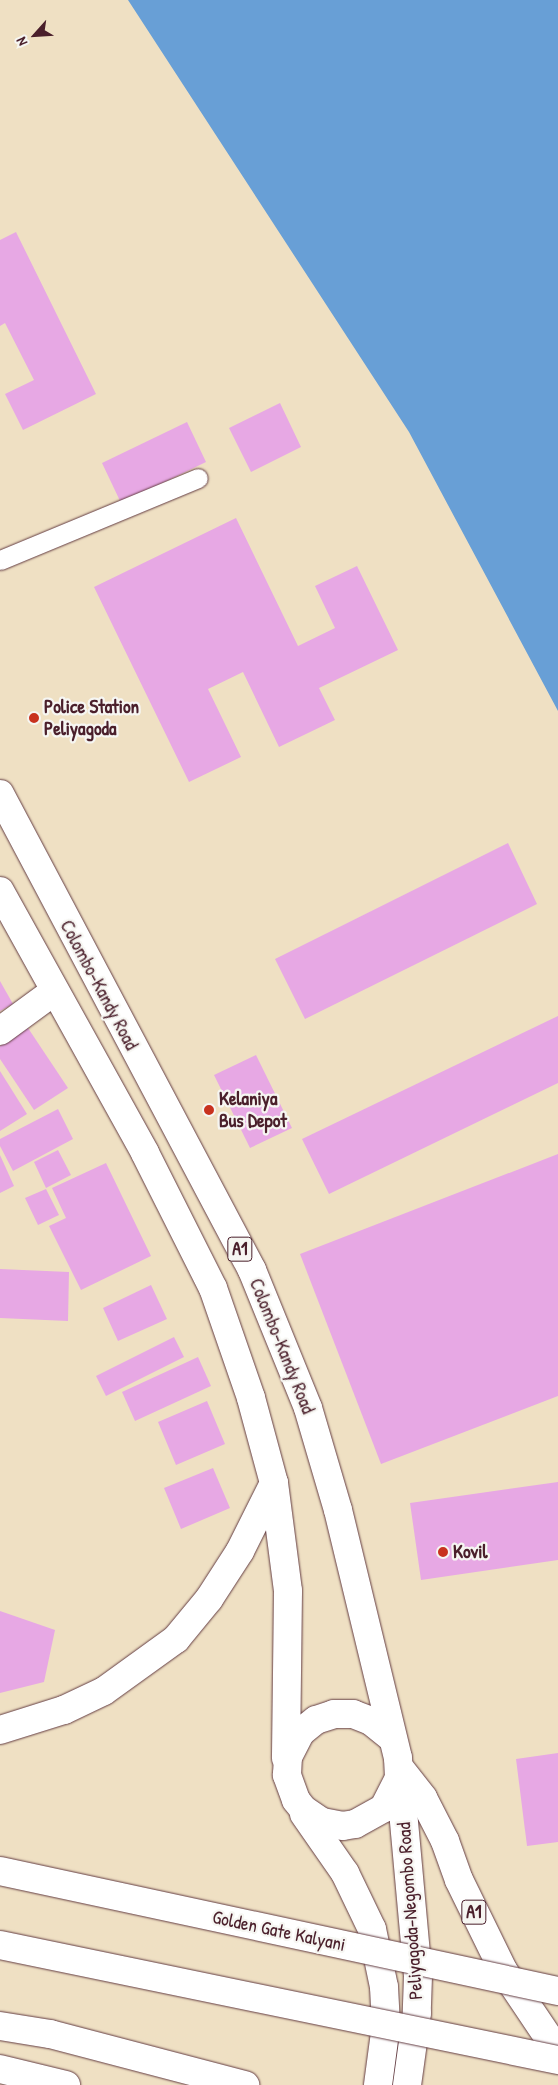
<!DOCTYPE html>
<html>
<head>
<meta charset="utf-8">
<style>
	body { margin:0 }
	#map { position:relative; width:558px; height:2085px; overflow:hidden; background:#efe0c3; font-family:"Patrick Hand",sans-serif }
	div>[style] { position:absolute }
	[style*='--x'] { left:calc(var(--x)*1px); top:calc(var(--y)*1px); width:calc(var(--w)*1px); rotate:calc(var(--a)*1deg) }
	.water>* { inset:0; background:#689fd6 }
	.building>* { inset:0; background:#e7a8e4 }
	.roads { filter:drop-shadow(0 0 1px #633c42) drop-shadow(0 0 1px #633c42) }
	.service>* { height:19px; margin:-9.5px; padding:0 9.5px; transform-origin:9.5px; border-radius:9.5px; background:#fff }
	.minor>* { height:28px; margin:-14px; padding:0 14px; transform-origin:14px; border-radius:14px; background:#fff }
	.trunk>* { height:28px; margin:-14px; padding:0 14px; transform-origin:14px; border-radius:14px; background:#fff }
	.bridges { filter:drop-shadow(0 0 1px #633c42) drop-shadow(0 0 1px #633c42) }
	.motorway-bridge>* { height:28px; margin:-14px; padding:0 14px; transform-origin:14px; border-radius:14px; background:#fff }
	.dots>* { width:14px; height:14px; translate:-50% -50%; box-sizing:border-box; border:2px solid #f6f6f2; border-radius:50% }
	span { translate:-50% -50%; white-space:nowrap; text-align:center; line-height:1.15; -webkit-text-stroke:4.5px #f6f6f2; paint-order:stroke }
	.shield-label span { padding:1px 4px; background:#f6f6f2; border:1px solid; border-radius:4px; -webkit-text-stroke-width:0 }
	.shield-label { font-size:18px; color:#4a1f2b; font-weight:700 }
	.poi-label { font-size:19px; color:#4a1f2b; font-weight:700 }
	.left { translate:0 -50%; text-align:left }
	.street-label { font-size:19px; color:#4a1f2b }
	.north { position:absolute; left:10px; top:10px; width:50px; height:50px; -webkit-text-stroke:4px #f6f6f2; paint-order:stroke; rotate:244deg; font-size:14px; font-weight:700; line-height:20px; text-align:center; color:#4a1f2b }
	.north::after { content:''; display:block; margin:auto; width:18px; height:22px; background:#4a1f2b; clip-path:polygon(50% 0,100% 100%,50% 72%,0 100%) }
</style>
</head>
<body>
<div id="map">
	<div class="water">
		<div style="clip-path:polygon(128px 0,558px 0,558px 711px,409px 432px)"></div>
	</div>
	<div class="building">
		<div style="clip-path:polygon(16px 232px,96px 394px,23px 430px,5px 394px,34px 380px,5px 323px,0 326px,0 240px)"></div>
		<div style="clip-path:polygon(280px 403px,301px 447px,251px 472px,229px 428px)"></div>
		<div style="clip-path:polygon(187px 422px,206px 462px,121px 503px,102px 463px)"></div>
		<div style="clip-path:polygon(236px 518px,298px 646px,335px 628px,315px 586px,357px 566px,398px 650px,319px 688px,335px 720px,279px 747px,243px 672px,208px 689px,241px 757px,189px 782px,94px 587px)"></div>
		<div style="clip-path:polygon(508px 843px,537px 904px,305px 1019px,275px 959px)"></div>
		<div style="clip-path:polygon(0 981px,13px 1004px,0 1011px)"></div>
		<div style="clip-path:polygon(558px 1016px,558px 1083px,329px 1194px,302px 1139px)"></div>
		<div style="clip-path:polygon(28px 1028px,68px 1088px,34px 1110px,0 1059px,0 1046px)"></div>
		<div style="clip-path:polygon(256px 1055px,292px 1128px,250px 1148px,214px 1075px)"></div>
		<div style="clip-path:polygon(0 1071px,27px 1114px,0 1131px)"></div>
		<div style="clip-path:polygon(58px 1109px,73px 1139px,13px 1171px,0 1146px,0 1139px)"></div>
		<div style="clip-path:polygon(58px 1150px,71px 1175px,46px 1188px,34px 1162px)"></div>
		<div style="clip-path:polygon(558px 1154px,558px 1396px,381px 1464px,300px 1254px)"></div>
		<div style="clip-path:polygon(0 1155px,14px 1186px,0 1193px)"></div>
		<div style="clip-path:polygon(106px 1163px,151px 1256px,81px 1290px,49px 1226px,66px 1218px,52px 1188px)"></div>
		<div style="clip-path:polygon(46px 1189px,59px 1215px,38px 1225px,25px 1198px)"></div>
		<div style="clip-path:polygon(0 1269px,69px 1272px,68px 1321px,0 1318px)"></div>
		<div style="clip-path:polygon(151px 1285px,167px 1319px,118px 1341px,103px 1308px)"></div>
		<div style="clip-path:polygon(174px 1337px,184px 1357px,106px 1396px,96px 1376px)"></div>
		<div style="clip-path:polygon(198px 1357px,211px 1386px,135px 1421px,122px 1392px)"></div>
		<div style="clip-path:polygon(207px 1401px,225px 1444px,176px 1465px,158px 1422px)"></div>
		<div style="clip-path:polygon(213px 1468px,230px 1508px,181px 1529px,164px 1488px)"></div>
		<div style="clip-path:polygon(558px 1482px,558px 1560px,421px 1580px,410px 1503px)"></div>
		<div style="clip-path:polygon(0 1611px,55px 1630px,44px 1682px,0 1693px)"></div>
		<div style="clip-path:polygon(558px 1753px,558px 1842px,527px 1846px,516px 1759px)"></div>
	</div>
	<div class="roads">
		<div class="service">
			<div style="--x:0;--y:560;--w:214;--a:-22.5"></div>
		</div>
		<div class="minor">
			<div style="--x:0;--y:1031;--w:66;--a:-36.3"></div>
			<div style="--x:0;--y:1730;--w:67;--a:-17.4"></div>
			<div style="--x:64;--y:1710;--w:44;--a:-25.4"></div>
			<div style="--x:104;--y:1691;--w:89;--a:-35.8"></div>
			<div style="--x:176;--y:1639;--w:52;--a:-50.5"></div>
			<div style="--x:209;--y:1599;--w:57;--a:-57.1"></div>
			<div style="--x:240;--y:1551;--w:76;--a:-63.4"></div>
		</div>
		<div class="trunk">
			<div style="--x:0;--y:794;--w:539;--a:62.1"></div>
			<div style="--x:252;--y:1270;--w:149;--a:67.9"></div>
			<div style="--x:308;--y:1408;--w:106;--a:73.6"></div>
			<div style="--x:338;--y:1510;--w:255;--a:76.4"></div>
			<div style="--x:398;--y:1758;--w:20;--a:87"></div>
			<div style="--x:399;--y:1778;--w:34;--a:117"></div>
			<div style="--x:384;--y:1808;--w:33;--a:151"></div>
			<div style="--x:355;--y:1824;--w:12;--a:171"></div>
			<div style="--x:343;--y:1826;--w:21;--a:-169"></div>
			<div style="--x:322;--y:1822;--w:23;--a:-146"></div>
			<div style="--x:303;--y:1809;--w:11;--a:-128"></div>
			<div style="--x:296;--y:1800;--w:27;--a:-110"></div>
			<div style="--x:287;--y:1775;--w:18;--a:-87"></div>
			<div style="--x:288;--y:1757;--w:28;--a:-63"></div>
			<div style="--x:301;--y:1732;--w:19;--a:-39"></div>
			<div style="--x:316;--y:1720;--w:19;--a:-18"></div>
			<div style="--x:334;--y:1714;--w:19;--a:0"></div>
			<div style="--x:353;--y:1714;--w:19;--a:21"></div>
			<div style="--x:371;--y:1721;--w:28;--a:39"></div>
			<div style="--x:0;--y:891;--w:299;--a:61"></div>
			<div style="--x:145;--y:1153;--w:151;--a:63.3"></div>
			<div style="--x:213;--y:1288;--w:116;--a:70.9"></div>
			<div style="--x:251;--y:1398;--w:88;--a:74.9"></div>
			<div style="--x:274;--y:1483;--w:109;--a:82.6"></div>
			<div style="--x:288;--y:1591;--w:167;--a:90.7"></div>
			<div style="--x:399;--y:1767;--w:39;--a:52"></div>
			<div style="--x:423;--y:1798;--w:48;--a:62.9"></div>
			<div style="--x:445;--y:1841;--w:41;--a:70.3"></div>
			<div style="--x:459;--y:1880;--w:100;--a:63.9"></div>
			<div style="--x:503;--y:1970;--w:99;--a:56.1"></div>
			<div style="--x:400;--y:1778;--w:199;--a:84.8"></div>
			<div style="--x:418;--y:1976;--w:37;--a:92"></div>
			<div style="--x:417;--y:2013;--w:73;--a:97.9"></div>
			<div style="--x:304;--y:1814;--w:72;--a:55.2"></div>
			<div style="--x:345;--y:1873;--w:62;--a:64.3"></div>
			<div style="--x:372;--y:1929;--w:59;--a:78.3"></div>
			<div style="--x:384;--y:1987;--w:38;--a:87"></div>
			<div style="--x:386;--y:2025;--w:61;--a:97.6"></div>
			<div style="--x:0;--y:2026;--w:51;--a:9.1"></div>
			<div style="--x:50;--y:2034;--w:202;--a:14.7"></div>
			<div style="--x:0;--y:2069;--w:68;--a:13.6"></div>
		</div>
	</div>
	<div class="bridges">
		<div class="motorway-bridge">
			<div style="--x:0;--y:1871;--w:571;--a:12.14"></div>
			<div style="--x:0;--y:1945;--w:570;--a:11.65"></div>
		</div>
	</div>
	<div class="dots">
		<div style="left:34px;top:718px;background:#c8321e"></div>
		<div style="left:209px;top:1110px;background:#c8321e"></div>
		<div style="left:443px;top:1552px;background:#c8321e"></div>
	</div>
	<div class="shield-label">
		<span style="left:240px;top:1249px">A1</span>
		<span style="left:474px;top:1912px">A1</span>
	</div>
	<div class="poi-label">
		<span class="left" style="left:44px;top:718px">Police Station<br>Peliyagoda</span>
		<span class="left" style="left:219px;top:1110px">Kelaniya<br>Bus Depot</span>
		<span class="left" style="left:453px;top:1552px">Kovil</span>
	</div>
	<div class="street-label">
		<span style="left:99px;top:985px;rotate:62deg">Colombo-Kandy Road</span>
		<span style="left:282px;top:1346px;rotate:68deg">Colombo-Kandy Road</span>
		<span style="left:410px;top:1911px;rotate:-94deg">Peliyagoda-Negombo Road</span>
		<span style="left:279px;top:1931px;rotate:12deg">Golden Gate Kalyani</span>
	</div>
	<div class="north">N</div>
</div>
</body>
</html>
